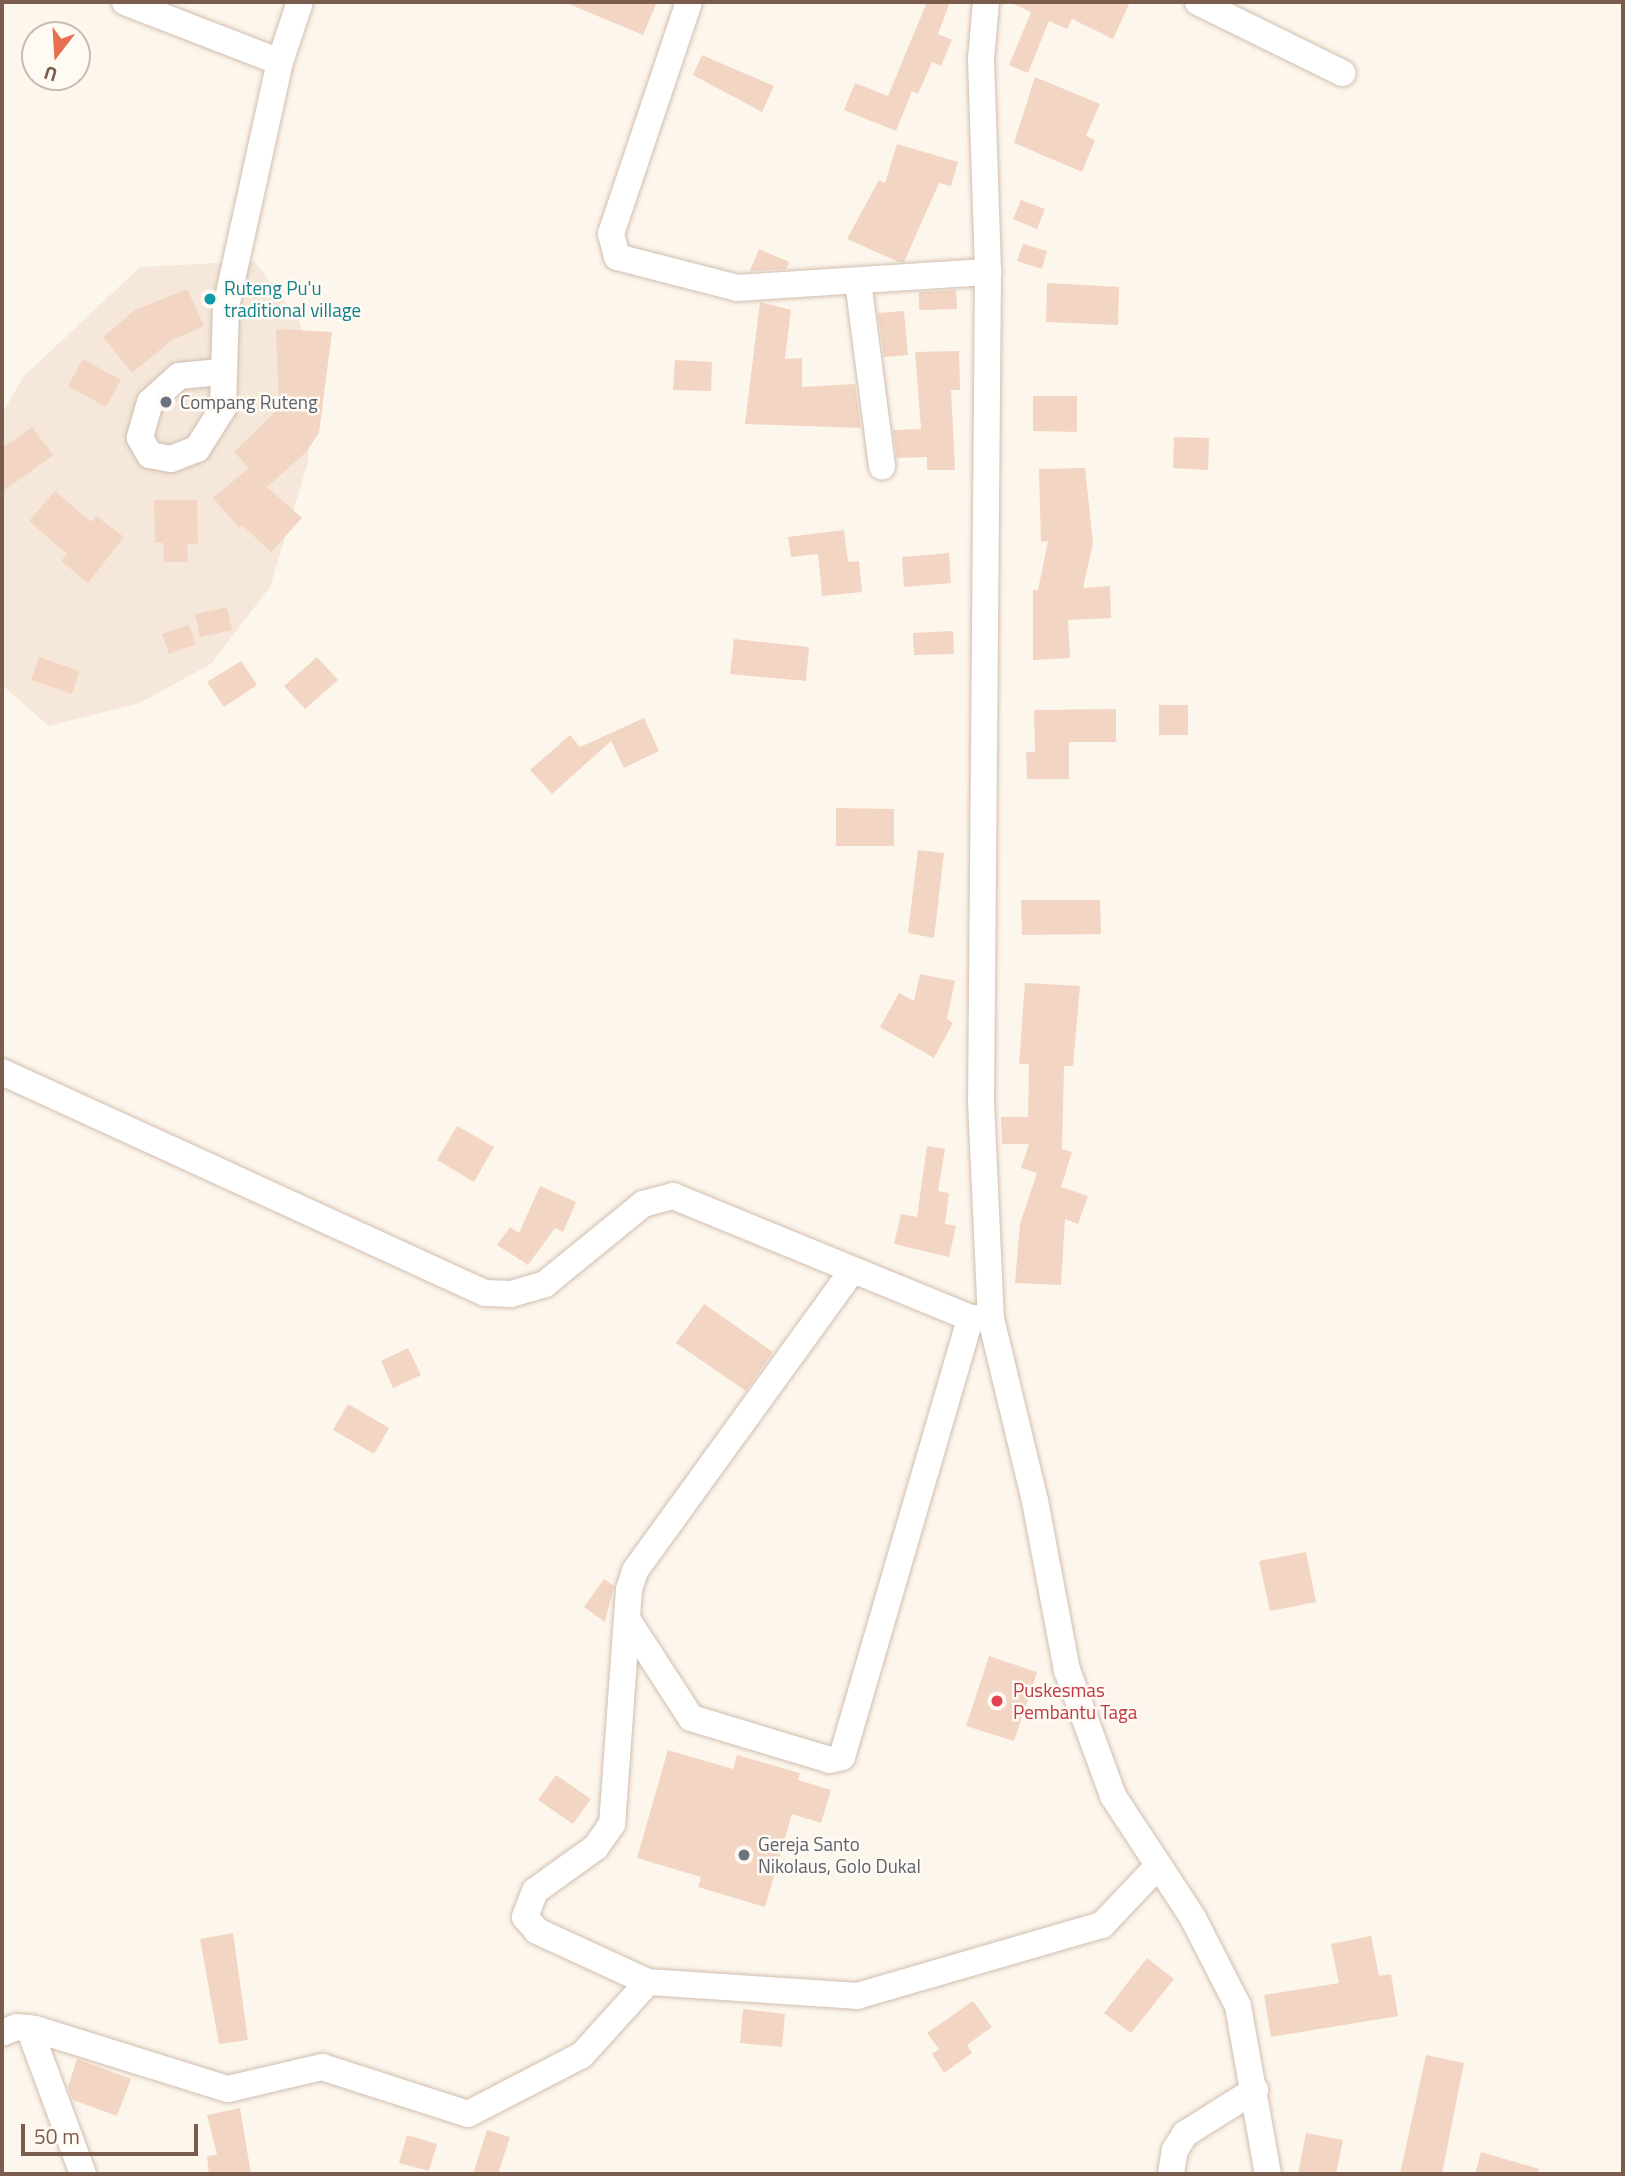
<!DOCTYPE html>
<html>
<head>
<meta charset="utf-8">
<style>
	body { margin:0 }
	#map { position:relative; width:1625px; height:2176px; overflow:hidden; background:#fdf6ec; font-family:"Titillium Web",sans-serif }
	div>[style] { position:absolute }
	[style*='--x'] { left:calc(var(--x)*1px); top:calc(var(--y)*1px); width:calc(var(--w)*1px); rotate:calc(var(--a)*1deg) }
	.residential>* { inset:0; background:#f5e8da }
	.building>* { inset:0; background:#f3d5c3 }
	.roads { filter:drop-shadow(0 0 2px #d1beb0) drop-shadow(0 0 2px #d1beb0) }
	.minor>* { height:26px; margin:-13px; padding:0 13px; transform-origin:13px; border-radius:13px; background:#fff }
	.dots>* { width:19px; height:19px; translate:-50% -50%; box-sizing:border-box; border:4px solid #fffaf3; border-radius:50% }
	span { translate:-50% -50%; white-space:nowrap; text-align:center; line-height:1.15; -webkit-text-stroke:5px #fffaf3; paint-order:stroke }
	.culture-label { font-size:19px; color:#0d838f }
	.left { translate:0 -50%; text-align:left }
	.worship-label { font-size:19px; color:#5b616d }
	.health-label { font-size:19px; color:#be3a42 }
	.frame { position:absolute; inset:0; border:4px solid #7a5c4d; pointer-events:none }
	.north { position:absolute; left:21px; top:21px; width:70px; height:70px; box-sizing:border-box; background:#fffaf3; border:2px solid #cabbb1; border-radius:50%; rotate:197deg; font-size:19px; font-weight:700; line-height:28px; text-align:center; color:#7a5c4d }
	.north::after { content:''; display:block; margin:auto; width:24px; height:32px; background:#e76f51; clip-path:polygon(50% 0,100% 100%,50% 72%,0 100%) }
	.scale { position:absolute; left:21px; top:2124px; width:177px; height:32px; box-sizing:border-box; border:4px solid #7a5c4d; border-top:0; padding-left:9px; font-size:21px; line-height:24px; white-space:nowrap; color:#7a5c4d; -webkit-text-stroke:5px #fffaf3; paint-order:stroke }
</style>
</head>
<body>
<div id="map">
	<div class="residential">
		<div style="clip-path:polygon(254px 261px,298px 318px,311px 359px,308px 462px,270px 587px,211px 664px,140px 703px,49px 726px,2px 685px,2px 414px,23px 377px,140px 267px)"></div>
	</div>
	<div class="building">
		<div style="clip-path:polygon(564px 2px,657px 2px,643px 35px)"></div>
		<div style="clip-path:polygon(927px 2px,950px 2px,938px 34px,952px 40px,941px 66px,932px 62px,918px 94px,912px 91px,896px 131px,844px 110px,855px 83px,888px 96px)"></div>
		<div style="clip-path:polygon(1009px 2px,1130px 2px,1113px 39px,1072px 19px,1067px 29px,1049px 21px,1028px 73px,1009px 65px,1031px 12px)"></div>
		<div style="clip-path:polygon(702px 55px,774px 86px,762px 112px,693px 75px)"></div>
		<div style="clip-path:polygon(1035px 77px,1100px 104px,1086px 136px,1095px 140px,1082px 172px,1014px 143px)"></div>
		<div style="clip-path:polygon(897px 144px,958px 162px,951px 186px,939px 183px,904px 262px,899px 262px,847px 239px,879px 180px,885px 183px)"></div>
		<div style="clip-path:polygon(1021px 200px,1045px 209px,1037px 229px,1013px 219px)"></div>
		<div style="clip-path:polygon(1023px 244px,1047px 251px,1042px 269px,1017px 261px)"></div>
		<div style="clip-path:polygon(759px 249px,789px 262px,786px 269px,750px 271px)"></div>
		<div style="clip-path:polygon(1047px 283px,1119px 287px,1118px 325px,1046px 322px)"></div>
		<div style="clip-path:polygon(187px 289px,204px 326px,172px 340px,132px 373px,103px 337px,135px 310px)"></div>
		<div style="clip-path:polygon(956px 290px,957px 309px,919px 310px,919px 292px)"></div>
		<div style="clip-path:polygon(760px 302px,791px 310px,785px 359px,802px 358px,802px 387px,855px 384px,861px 428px,745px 424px)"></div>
		<div style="clip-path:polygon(904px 311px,908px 355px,884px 357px,878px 313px)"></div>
		<div style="clip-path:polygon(276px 329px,332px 332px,319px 433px,306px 452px,267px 487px,302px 518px,271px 552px,242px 525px,239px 528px,213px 498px,249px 468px,234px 452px,279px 408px)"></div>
		<div style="clip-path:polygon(959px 351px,960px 390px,951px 390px,955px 470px,927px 470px,927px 457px,897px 458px,893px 430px,921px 429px,915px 352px)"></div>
		<div style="clip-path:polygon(83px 359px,121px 380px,106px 407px,68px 386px)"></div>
		<div style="clip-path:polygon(675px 360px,712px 362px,711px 391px,673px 390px)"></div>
		<div style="clip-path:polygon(1033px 396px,1077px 396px,1077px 432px,1033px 431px)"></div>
		<div style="clip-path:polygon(32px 427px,53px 455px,2px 492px,2px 448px)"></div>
		<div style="clip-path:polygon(1174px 437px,1209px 438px,1208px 470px,1173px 468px)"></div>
		<div style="clip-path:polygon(1085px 468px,1093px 543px,1083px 588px,1110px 586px,1111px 618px,1068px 620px,1070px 658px,1033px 660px,1033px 590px,1038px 590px,1048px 541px,1041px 542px,1039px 469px)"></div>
		<div style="clip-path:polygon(55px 491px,91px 522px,96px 516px,124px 537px,88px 583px,61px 561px,67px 554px,29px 521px)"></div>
		<div style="clip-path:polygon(154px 500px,197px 500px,198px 544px,187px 544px,188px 562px,164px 562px,163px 543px,155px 543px)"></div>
		<div style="clip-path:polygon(844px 530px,848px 562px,859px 561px,862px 592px,822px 596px,818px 554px,791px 557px,788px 537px)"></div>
		<div style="clip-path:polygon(949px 553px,951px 583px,904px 587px,902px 557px)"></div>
		<div style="clip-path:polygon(227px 607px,232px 630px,200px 637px,195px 614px)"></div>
		<div style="clip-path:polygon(189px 625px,196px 644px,169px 654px,162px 634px)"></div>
		<div style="clip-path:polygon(953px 631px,954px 654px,914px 655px,913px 633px)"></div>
		<div style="clip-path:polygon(734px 639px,809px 647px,806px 681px,730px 674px)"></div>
		<div style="clip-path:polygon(39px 657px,79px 671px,72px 694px,31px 680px)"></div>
		<div style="clip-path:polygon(317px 657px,338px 680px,305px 709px,284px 686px)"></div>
		<div style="clip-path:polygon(241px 661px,257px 685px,224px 707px,207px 682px)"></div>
		<div style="clip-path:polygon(1159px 705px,1188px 705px,1188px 735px,1159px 735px)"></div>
		<div style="clip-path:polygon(1116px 709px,1116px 742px,1069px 742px,1069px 779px,1027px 779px,1026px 752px,1035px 752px,1034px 710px)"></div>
		<div style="clip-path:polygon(644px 718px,659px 751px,624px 768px,611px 741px,552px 794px,530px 770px,570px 735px,580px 747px)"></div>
		<div style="clip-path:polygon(836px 808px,894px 809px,894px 846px,836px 846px)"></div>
		<div style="clip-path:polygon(918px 850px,944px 853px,934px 938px,908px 933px)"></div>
		<div style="clip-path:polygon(1021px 900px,1100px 900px,1101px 934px,1022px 935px)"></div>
		<div style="clip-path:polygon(920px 974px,955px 981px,947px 1019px,953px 1023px,934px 1058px,880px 1027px,899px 993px,914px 1001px)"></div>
		<div style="clip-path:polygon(1025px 983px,1080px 986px,1073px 1066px,1064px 1066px,1062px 1149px,1072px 1152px,1061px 1187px,1088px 1196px,1078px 1224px,1065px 1219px,1061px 1285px,1015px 1283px,1020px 1224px,1037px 1173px,1021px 1168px,1029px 1144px,1002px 1144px,1001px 1117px,1028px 1117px,1029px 1064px,1019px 1064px)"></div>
		<div style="clip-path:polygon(457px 1126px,494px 1147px,474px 1182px,437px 1160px)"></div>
		<div style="clip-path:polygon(927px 1146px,945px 1149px,938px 1191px,949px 1193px,945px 1224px,956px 1226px,949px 1257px,894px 1244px,901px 1214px,917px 1217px)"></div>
		<div style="clip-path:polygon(540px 1186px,576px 1202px,563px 1232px,555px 1228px,528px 1265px,497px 1245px,510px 1227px,519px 1233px)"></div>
		<div style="clip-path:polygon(704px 1304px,773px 1352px,746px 1391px,676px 1343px)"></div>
		<div style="clip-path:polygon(408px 1348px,421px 1375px,393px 1388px,381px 1361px)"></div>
		<div style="clip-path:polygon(348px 1404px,389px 1428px,374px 1454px,333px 1430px)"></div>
		<div style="clip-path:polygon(1306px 1552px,1316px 1602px,1270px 1611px,1259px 1561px)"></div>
		<div style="clip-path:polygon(604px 1579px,614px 1586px,605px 1622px,584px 1607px)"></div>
		<div style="clip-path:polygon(989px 1656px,1037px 1672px,1014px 1741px,966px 1726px)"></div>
		<div style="clip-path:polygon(668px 1750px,733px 1769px,737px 1755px,800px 1773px,798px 1780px,831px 1790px,821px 1823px,792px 1814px,765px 1907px,698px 1887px,701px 1877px,637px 1858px)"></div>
		<div style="clip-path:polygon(556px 1775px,591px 1799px,573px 1824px,538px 1800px)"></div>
		<div style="clip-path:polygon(233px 1933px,248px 2040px,219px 2044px,200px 1939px)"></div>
		<div style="clip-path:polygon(1371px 1936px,1379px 1976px,1391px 1974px,1398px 2016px,1271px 2037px,1264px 1995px,1339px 1983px,1331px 1944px)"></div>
		<div style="clip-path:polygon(1147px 1958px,1174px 1979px,1131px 2033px,1104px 2013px)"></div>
		<div style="clip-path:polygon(973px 2001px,992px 2027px,967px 2045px,972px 2053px,944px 2073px,932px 2054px,939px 2049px,927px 2033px)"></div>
		<div style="clip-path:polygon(743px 2009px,785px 2014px,782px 2047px,740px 2043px)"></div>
		<div style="clip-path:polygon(1426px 2055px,1464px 2063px,1442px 2174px,1400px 2174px)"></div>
		<div style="clip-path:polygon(77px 2059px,131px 2079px,117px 2116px,73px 2100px,68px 2087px)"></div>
		<div style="clip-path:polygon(240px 2108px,251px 2174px,209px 2174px,207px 2156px,217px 2155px,207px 2115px)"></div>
		<div style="clip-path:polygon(487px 2130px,510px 2137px,498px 2174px,473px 2174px)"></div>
		<div style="clip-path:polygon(1306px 2133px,1343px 2140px,1336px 2174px,1298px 2174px)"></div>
		<div style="clip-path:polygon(407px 2135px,437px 2144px,429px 2171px,399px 2163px)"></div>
		<div style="clip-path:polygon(1481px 2152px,1539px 2169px,1538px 2174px,1475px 2174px)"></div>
	</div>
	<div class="roads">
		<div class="minor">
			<div style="--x:125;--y:2;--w:166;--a:21.2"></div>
			<div style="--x:689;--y:2;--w:245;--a:108.6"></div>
			<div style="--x:611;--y:234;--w:24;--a:75"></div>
			<div style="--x:617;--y:257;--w:125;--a:14.4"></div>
			<div style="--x:738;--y:288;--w:251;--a:-3.7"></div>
			<div style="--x:986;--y:2;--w:57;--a:95"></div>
			<div style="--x:981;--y:59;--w:213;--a:88.1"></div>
			<div style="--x:988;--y:272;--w:829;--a:90.48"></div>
			<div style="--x:981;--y:1101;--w:218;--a:87.4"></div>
			<div style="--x:991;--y:1319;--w:187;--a:76.4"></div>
			<div style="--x:1035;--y:1501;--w:172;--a:79.3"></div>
			<div style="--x:1067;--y:1670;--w:134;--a:69.9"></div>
			<div style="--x:1113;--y:1796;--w:146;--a:56.7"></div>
			<div style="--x:1193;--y:1918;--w:99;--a:62.9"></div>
			<div style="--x:1238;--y:2006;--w:171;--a:79.9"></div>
			<div style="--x:1198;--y:2;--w:161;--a:26.2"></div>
			<div style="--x:858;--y:281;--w:187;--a:82.6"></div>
			<div style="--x:220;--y:372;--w:41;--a:174.4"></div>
			<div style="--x:179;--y:376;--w:39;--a:138"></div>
			<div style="--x:150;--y:402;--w:37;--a:106"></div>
			<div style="--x:140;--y:438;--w:20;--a:60"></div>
			<div style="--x:150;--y:455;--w:21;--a:11"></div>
			<div style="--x:171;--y:459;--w:28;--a:-21"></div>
			<div style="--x:197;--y:449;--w:49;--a:-57.6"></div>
			<div style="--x:223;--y:408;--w:101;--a:-88.3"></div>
			<div style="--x:226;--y:307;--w:251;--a:-77.6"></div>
			<div style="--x:280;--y:62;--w:63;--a:-71.6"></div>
			<div style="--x:2;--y:1072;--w:531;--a:24.59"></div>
			<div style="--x:485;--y:1293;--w:26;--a:2"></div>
			<div style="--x:511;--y:1294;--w:35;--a:-16"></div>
			<div style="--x:545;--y:1284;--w:127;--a:-39.2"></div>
			<div style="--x:643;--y:1204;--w:31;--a:-15"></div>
			<div style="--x:673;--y:1196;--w:321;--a:22.3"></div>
			<div style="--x:970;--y:1318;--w:21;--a:3"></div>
			<div style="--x:852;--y:1271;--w:370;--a:125.9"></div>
			<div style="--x:635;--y:1571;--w:19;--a:108"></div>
			<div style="--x:629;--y:1589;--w:236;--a:94.1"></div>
			<div style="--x:612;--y:1824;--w:28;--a:125"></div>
			<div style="--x:596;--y:1847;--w:75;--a:144.2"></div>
			<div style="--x:535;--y:1891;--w:28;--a:111"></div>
			<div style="--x:525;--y:1917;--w:18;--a:49"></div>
			<div style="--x:537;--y:1931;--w:122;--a:24.7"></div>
			<div style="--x:648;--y:1982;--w:209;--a:3.8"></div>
			<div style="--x:857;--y:1996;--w:255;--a:-16.2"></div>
			<div style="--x:1102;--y:1925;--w:81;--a:-46.5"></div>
			<div style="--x:627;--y:1619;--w:118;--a:57.1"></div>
			<div style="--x:691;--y:1718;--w:145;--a:16.8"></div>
			<div style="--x:830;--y:1760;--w:12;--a:-14"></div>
			<div style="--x:842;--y:1757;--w:457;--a:-73.7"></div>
			<div style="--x:29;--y:2028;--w:156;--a:69.7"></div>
			<div style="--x:2;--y:2033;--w:16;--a:-22"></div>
			<div style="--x:17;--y:2027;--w:18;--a:6"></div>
			<div style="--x:35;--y:2029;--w:202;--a:17.3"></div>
			<div style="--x:228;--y:2089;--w:97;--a:-13.2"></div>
			<div style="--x:322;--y:2067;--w:153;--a:17.8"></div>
			<div style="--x:468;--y:2114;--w:128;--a:-27.4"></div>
			<div style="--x:582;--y:2055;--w:98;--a:-47.9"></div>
			<div style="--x:1171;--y:2174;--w:24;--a:-81"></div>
			<div style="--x:1175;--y:2150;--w:19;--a:-58"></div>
			<div style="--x:1185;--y:2134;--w:83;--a:-32.2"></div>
		</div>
	</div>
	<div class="dots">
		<div style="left:210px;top:299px;background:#0f9aa8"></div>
		<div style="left:166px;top:402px;background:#6b7280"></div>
		<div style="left:997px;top:1701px;background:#e0444e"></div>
		<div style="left:744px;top:1855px;background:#6b7280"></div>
	</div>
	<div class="culture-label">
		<span class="left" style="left:224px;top:299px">Ruteng Pu'u<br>traditional village</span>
	</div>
	<div class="worship-label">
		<span class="left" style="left:180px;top:402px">Compang Ruteng</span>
		<span class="left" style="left:758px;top:1855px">Gereja Santo<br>Nikolaus, Golo Dukal</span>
	</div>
	<div class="health-label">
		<span class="left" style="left:1013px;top:1701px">Puskesmas<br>Pembantu Taga</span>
	</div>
	<div class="frame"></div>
	<div class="north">U</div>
	<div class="scale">50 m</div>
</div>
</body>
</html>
